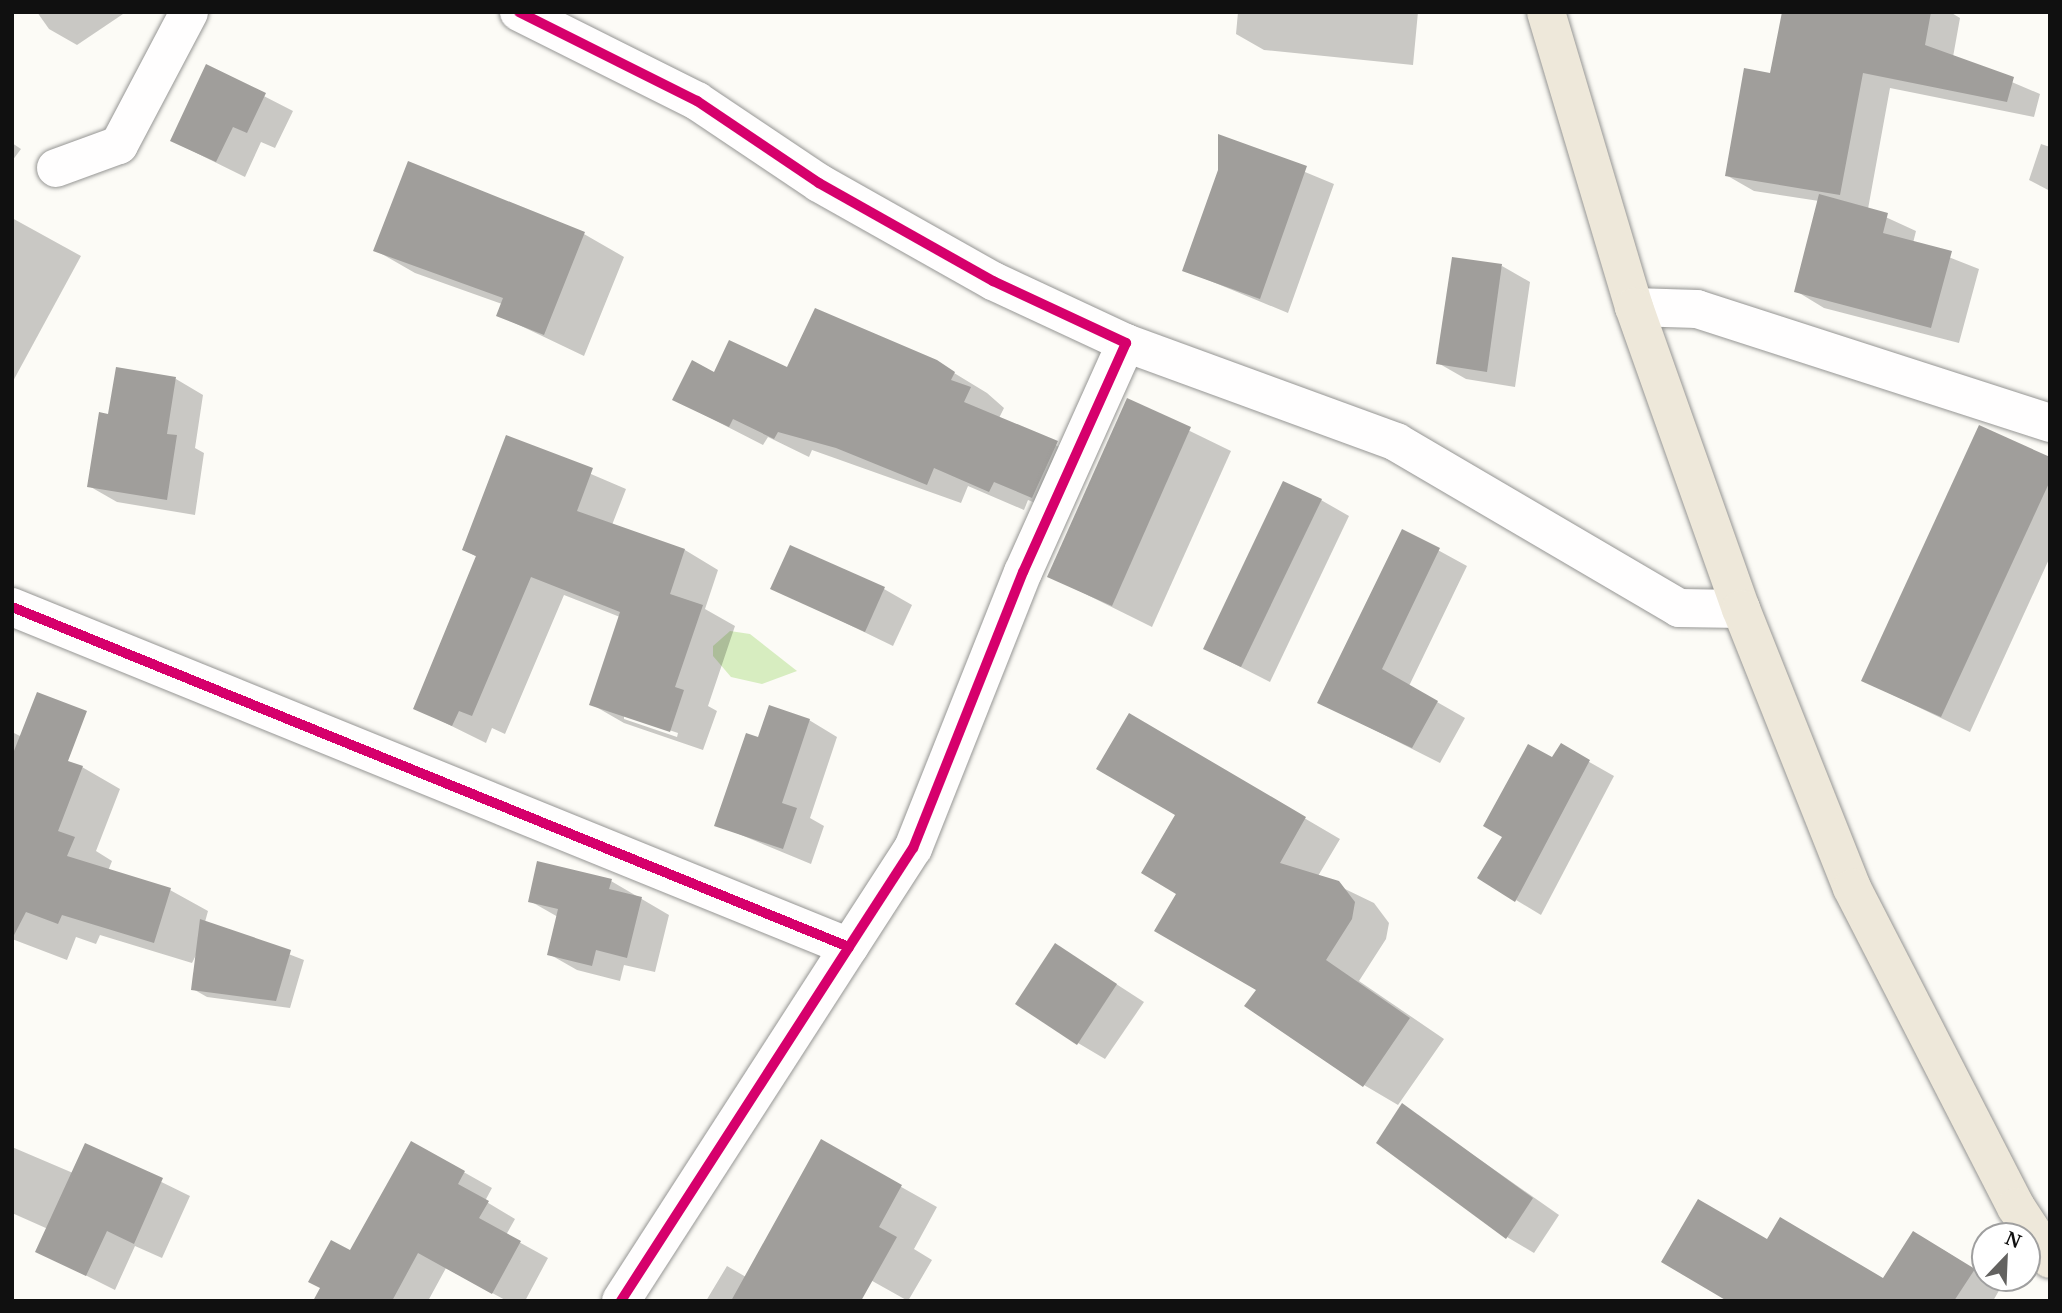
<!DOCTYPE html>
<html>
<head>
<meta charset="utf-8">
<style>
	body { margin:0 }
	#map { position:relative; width:2062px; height:1313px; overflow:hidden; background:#fcfbf6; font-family:"Noto Serif",serif }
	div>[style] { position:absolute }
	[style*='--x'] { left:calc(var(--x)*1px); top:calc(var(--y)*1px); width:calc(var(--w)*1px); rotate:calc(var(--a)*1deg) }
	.forest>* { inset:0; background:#d7edc0 }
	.shadow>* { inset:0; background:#0003 }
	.building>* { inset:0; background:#a09e9b }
	.roads { filter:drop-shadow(0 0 2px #969694) drop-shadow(0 0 2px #969694) }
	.minor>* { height:38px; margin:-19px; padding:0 19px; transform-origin:19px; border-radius:19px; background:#fffefe }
	.major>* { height:38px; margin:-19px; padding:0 19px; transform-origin:19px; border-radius:19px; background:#eee8da }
	.cycleway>* { height:10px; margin:-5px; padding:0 5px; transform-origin:5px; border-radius:5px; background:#d6006c }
	span { translate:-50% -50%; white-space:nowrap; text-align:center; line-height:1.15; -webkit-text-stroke:7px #fff; paint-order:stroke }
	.frame { position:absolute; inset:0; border:14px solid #101010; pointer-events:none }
	.north { position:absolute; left:1971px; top:1222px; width:70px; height:70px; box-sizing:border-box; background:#fff; border:2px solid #9f9f9f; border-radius:50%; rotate:23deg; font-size:19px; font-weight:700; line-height:28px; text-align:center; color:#101010 }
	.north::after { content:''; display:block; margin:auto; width:24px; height:32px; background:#636260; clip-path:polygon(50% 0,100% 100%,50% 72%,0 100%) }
</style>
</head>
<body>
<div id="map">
	<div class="forest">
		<div style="clip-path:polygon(730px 631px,750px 634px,797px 671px,762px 684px,731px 677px,713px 656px,713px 646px)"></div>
	</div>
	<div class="shadow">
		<div style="clip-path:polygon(37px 12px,126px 12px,77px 45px,49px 29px)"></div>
		<div style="clip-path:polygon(1238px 12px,1418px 12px,1413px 65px,1264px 50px,1236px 34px)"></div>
		<div style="clip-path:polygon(1784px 12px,1950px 12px,1960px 18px,1953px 57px,2040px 94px,2034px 117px,1890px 88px,1868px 209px,1916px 231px,1913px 243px,1979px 269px,1959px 343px,1824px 308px,1796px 291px,1819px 201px,1754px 191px,1726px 175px,1772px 75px)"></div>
		<div style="clip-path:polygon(207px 67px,293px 111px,275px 148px,261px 142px,245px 177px,172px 141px)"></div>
		<div style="clip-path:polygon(1220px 137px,1334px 184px,1288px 313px,1184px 270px,1220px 170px)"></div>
		<div style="clip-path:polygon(12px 143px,21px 149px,12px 161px)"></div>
		<div style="clip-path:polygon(2041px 144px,2050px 147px,2050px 191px,2029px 180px)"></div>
		<div style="clip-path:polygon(12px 218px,81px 256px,12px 383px)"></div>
		<div style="clip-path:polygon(584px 234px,624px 257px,584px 356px,498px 315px,502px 304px,415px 273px,375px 250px)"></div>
		<div style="clip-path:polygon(1502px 266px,1530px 282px,1515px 387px,1466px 379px,1438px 363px)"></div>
		<div style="clip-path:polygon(936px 362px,987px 393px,1004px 408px,999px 418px,1091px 462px,1067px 516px,1028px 500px,1024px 510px,968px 486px,961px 503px,812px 450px,809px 457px,768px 437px,763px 445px,675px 400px,715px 374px)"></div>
		<div style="clip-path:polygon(176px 379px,203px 395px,195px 448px,204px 453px,195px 515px,117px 502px,89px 486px,110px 416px)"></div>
		<div style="clip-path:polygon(1128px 401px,1231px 451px,1152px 627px,1049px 576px)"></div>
		<div style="clip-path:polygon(evenodd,507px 438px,626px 489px,612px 525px,685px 550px,718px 570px,705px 609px,735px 626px,708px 706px,717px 711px,703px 750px,624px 723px,591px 704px,620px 617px,564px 595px,505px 734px,492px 728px,486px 743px,415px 708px,477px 557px,464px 550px,507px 438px,624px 715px,678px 733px,677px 737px,624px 719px,624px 715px)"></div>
		<div style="clip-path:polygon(2050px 459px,2050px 557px,1970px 732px,1864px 681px)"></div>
		<div style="clip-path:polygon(1321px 500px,1349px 516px,1270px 682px,1205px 649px)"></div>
		<div style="clip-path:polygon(1403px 531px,1467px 566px,1409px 686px,1465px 718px,1440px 763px,1319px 702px)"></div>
		<div style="clip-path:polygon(773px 588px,884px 589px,912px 605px,893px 646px)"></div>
		<div style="clip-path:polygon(1130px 716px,1340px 839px,1318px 876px,1374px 903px,1389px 923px,1386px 939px,1359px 981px,1444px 1039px,1398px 1105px,1364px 1085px,1258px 989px,1179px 893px,1177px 815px)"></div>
		<div style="clip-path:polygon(809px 720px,837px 737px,810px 818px,824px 826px,811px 864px,717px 825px,759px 739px)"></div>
		<div style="clip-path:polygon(12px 732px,22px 737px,12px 756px)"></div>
		<div style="clip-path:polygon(1561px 746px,1614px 776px,1541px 915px,1516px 900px)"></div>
		<div style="clip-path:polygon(82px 767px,120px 789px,96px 851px,112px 861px,108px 871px,170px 890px,208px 911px,205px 922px,304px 960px,290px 1008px,207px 997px,193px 989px,197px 953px,192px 963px,100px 935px,96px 944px,76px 937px,67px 960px,12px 939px,12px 827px)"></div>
		<div style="clip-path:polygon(611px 881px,669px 915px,655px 972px,624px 965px,620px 981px,577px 970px,549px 954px,558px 917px,530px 901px)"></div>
		<div style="clip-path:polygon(1056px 945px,1144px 1002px,1105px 1059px,1078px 1043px)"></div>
		<div style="clip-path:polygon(1402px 1105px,1559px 1215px,1534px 1253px,1507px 1237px)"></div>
		<div style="clip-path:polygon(821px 1142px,937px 1207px,914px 1249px,932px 1260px,908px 1301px,858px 1273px,842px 1301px,706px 1301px,727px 1266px,746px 1277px)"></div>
		<div style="clip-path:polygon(412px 1143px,492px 1188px,485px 1201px,515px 1219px,506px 1235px,548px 1258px,525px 1301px,507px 1301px,446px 1268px,428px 1301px,315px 1301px,351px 1252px)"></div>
		<div style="clip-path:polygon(86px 1145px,190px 1196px,162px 1258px,135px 1246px,115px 1290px,37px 1251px,48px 1229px,12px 1213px,12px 1147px,73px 1173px)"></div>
		<div style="clip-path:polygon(1768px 1242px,1883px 1280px,1942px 1249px,2001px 1287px,1993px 1301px,1731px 1301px)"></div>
	</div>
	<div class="building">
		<div style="clip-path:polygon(1782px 12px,1931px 12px,1925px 45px,2014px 77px,2007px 102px,1863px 73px,1840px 195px,1725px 176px,1744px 68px,1770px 73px)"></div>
		<div style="clip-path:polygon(206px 64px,266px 93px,247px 133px,233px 127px,216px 162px,170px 141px)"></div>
		<div style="clip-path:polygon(1218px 134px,1307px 166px,1260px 299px,1182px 271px,1218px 170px)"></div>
		<div style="clip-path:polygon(408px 161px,585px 232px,544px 335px,496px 316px,503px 298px,373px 251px)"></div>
		<div style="clip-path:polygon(1819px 194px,1888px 213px,1883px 233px,1952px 251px,1931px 328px,1794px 292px)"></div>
		<div style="clip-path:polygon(1452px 257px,1502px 264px,1487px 372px,1436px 364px)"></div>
		<div style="clip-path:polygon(815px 308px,937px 360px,955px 372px,951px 380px,971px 387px,964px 402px,1058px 441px,1032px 498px,994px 482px,989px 492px,934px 468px,927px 485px,836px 448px,778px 432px,774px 439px,733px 419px,729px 427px,672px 400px,692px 360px,714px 372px,729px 340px,787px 367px)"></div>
		<div style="clip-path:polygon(116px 367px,176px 377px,167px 434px,177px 435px,167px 500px,87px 487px,99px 412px,108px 414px)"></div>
		<div style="clip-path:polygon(1127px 398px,1191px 427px,1112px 606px,1047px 577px)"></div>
		<div style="clip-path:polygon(1979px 425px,2050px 457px,2050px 481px,1941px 717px,1861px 681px)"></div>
		<div style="clip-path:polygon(506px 435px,593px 468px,577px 511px,685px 549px,670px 594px,703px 605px,675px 687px,684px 690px,670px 732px,589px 705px,620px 612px,531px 577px,472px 716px,459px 711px,452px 726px,413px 709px,476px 556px,462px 550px)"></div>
		<div style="clip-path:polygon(1283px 481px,1322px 499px,1241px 667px,1203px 649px)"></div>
		<div style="clip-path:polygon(1402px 529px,1440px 548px,1382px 669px,1438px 701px,1412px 748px,1317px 703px)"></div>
		<div style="clip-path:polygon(790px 545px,885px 587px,865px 632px,770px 589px)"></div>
		<div style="clip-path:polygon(37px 692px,87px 711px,68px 761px,83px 766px,58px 831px,75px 837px,67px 856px,171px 888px,154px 943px,62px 915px,58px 924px,26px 912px,12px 939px,12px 756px)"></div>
		<div style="clip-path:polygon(769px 705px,810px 719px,782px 803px,797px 808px,783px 849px,714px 826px,746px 733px,758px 737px)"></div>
		<div style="clip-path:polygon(1129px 713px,1306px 817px,1280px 863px,1339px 881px,1355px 902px,1352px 919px,1326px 960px,1410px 1018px,1363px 1087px,1244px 1006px,1256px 990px,1154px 931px,1176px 894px,1141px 873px,1175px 815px,1096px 769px)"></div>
		<div style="clip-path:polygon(1561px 743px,1590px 760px,1515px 902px,1477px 878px,1502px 837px,1483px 826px,1528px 744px,1552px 757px)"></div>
		<div style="clip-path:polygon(537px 861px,612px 879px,609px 889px,642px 897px,627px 958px,596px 950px,592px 966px,547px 955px,558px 909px,528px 902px)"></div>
		<div style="clip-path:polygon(200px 919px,291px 950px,276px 1001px,191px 990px)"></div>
		<div style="clip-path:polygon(1055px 943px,1117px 984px,1077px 1045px,1015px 1004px)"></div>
		<div style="clip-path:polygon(1402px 1103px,1533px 1198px,1506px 1239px,1376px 1143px)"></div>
		<div style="clip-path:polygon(821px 1139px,902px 1185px,879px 1227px,897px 1237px,861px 1301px,731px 1301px)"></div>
		<div style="clip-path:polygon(411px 1141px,465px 1171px,458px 1184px,489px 1201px,479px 1218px,521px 1241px,492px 1294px,418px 1253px,392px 1301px,313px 1301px,320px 1288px,308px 1282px,331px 1240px,350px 1250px)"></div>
		<div style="clip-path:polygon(85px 1143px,163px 1178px,134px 1244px,107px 1231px,86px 1276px,35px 1252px)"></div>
		<div style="clip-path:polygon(1698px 1199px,1767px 1239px,1780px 1217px,1883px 1278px,1913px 1231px,1975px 1269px,1954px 1301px,1727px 1301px,1661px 1262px)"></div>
	</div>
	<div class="roads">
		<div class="minor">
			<div style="--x:519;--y:12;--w:199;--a:26.6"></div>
			<div style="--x:697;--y:101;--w:147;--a:33.9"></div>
			<div style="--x:819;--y:183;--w:200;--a:29.4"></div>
			<div style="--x:993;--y:281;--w:147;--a:25"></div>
			<div style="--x:1126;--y:343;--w:251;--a:114.2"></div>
			<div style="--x:1023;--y:572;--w:297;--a:111.7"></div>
			<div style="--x:913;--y:848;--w:118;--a:122.9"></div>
			<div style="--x:56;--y:168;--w:67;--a:-20.1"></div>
			<div style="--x:119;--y:145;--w:150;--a:-62.2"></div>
			<div style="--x:1634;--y:307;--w:63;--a:1.8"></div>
			<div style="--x:1697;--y:309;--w:371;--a:17.9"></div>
			<div style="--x:1126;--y:343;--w:288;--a:20.1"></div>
			<div style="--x:1396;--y:442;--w:328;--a:30.4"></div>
			<div style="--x:1679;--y:608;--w:62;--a:0.9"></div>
			<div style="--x:12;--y:607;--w:903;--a:22.11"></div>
			<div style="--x:849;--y:947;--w:421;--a:122.8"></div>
		</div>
		<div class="major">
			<div style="--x:1546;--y:12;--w:308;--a:73.4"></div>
			<div style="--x:1634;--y:307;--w:320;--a:70.5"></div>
			<div style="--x:1741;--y:609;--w:300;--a:68.3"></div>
			<div style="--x:1852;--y:888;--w:359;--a:62.8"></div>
			<div style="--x:2016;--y:1207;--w:62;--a:56.8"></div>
		</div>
	</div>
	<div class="cycleway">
		<div style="--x:519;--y:12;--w:199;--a:26.6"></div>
		<div style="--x:697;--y:101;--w:147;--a:33.9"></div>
		<div style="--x:819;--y:183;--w:200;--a:29.4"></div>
		<div style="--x:993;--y:281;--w:147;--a:25"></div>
		<div style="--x:1126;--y:343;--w:251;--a:114.2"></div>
		<div style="--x:1023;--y:572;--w:297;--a:111.7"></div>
		<div style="--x:913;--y:848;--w:118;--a:122.9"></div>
		<div style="--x:12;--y:607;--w:903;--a:22.11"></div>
		<div style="--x:849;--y:947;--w:421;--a:122.8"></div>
	</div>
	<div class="frame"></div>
	<div class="north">N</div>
</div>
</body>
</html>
